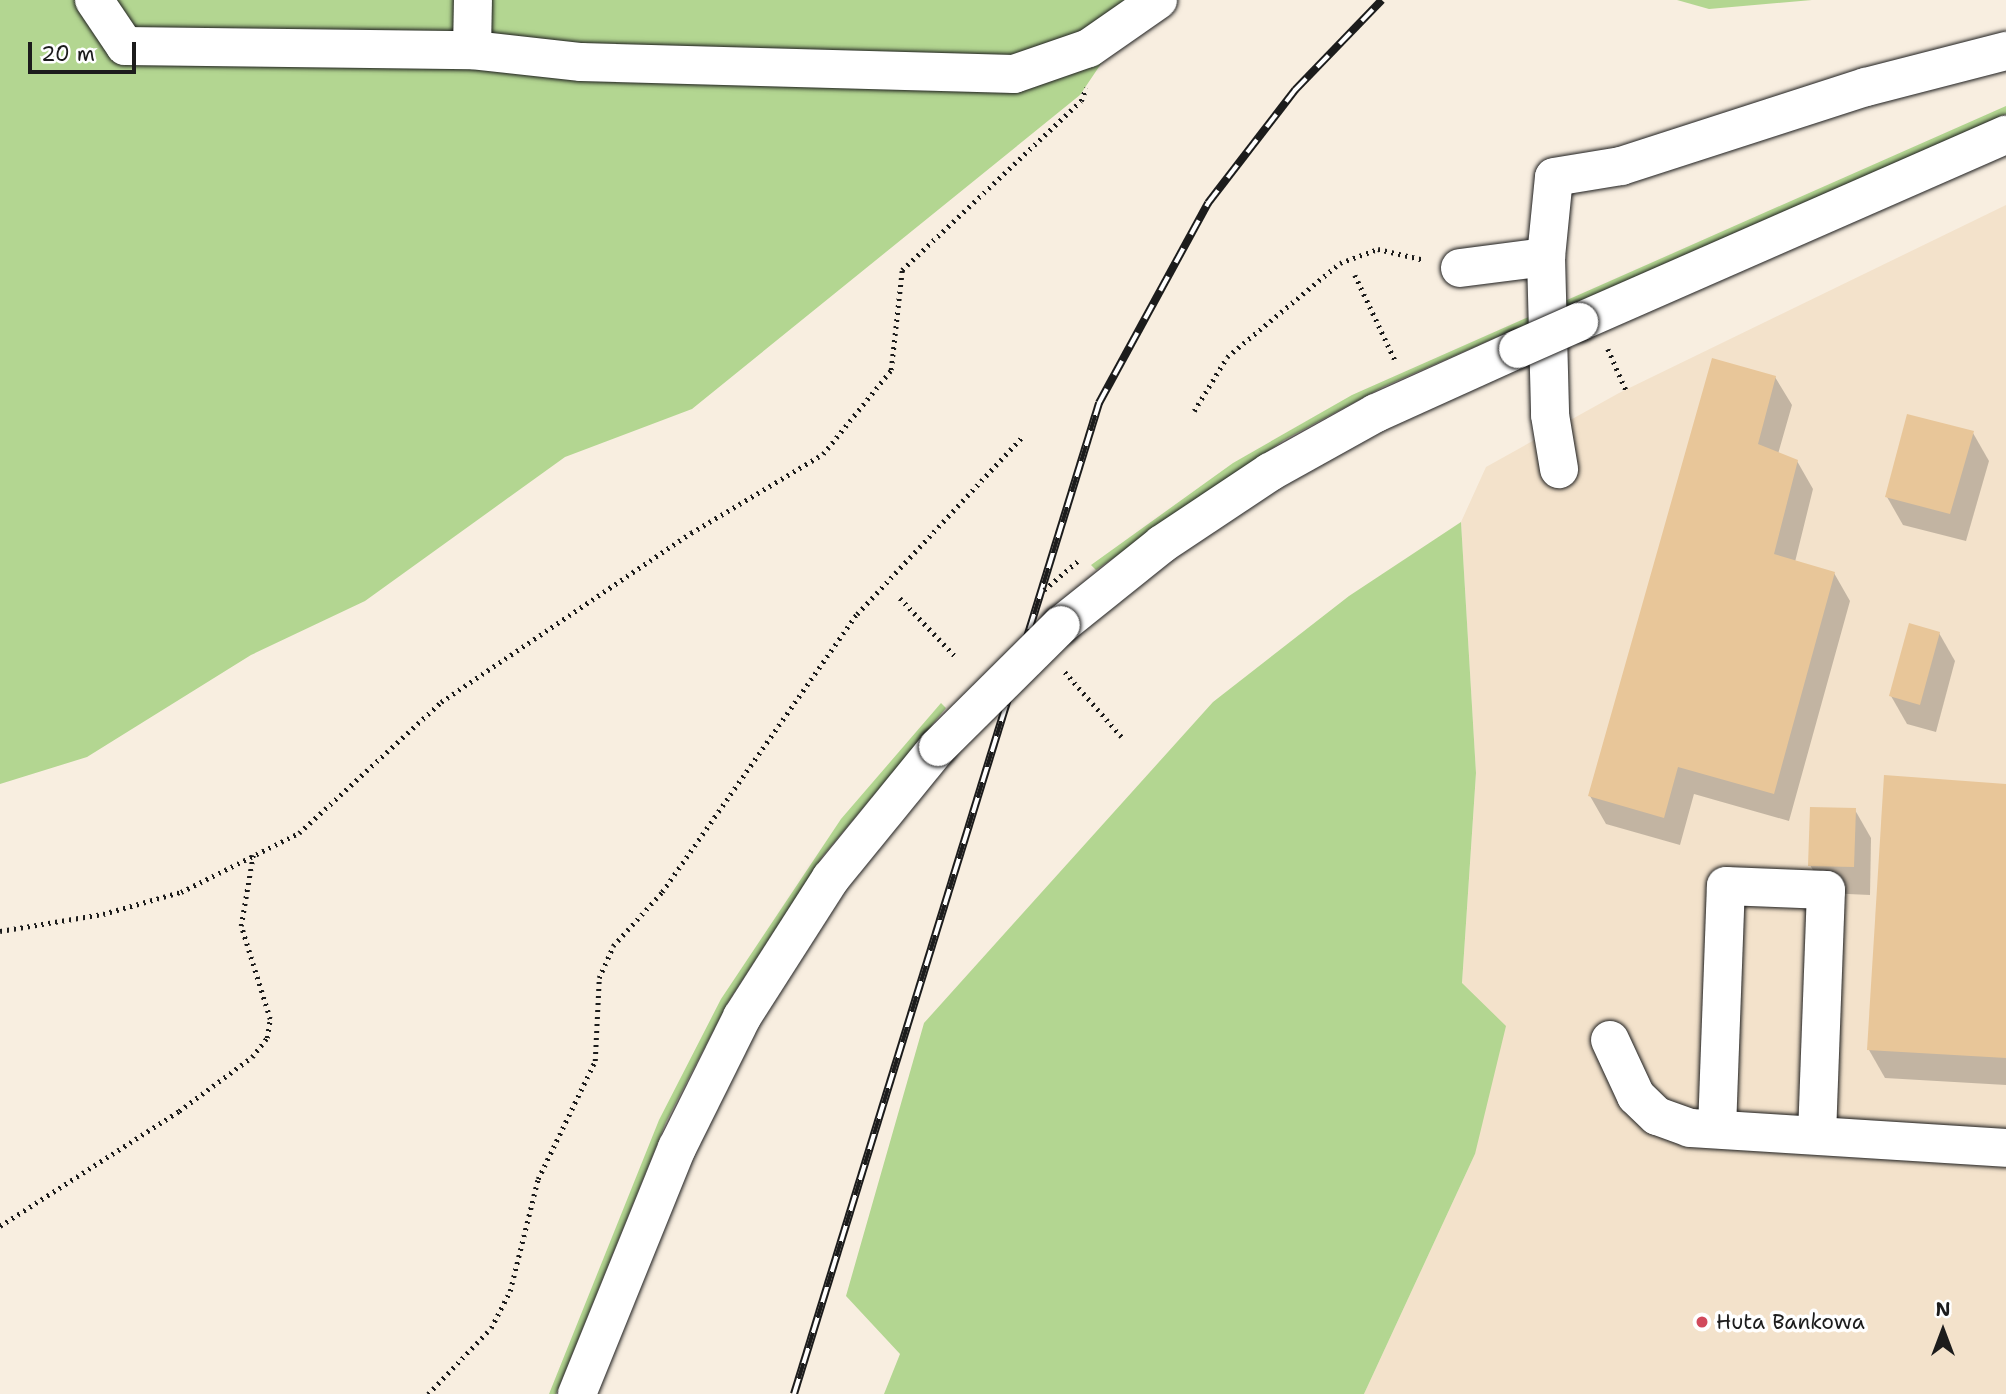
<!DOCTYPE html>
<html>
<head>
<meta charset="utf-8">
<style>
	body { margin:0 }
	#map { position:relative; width:2006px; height:1394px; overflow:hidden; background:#f8eee0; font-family:"Shantell Sans",sans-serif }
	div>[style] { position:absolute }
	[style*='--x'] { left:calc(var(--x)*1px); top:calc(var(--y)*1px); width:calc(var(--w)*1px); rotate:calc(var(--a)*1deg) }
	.built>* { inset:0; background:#f3e2cb }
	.green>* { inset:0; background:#b3d691 }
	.shadow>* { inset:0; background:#0003 }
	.building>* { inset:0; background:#e8c699 }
	.path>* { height:4.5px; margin-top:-2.25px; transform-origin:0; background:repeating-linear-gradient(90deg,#1c1c1c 0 2px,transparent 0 7px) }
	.roads { filter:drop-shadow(0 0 2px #1c1c1c) drop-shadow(0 0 2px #1c1c1c) }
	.minor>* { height:38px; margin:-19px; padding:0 19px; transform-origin:19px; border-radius:19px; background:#fff }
	.rail>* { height:8px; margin-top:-4px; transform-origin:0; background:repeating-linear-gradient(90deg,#fff 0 16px,#1c1c1c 0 32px); box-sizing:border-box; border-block:2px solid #1c1c1c }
	.path-bridge>* { height:4.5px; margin-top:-2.25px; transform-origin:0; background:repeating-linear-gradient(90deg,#1c1c1c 0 2px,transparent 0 7px) }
	.bridges { filter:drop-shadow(0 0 2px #1c1c1c) drop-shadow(0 0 2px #1c1c1c) }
	.minor-bridge>* { height:38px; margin:-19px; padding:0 19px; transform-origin:19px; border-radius:19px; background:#fff }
	.dots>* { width:19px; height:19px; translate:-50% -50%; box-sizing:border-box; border:4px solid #fff; border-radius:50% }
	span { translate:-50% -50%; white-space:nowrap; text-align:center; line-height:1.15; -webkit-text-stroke:7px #fff; paint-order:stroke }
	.poi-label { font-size:21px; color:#1c1c1c }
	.left { translate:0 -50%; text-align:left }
	.north { position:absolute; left:1908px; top:1296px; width:70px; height:70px; -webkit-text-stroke:5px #fff; paint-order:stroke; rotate:0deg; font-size:19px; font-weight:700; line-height:28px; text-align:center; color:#1c1c1c }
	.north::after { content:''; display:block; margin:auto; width:24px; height:32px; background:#1c1c1c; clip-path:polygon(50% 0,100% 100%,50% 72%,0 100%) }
	.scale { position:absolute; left:28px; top:42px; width:108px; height:32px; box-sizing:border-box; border:4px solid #1c1c1c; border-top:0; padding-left:9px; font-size:21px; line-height:24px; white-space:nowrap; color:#1c1c1c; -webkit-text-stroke:5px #fff; paint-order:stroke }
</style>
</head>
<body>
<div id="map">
	<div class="built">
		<div style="clip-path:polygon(2006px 205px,2006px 1394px,1364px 1394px,1475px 1154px,1462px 983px,1476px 773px,1461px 522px,1486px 467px,1619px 393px)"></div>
	</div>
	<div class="green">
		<div style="clip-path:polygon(0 0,1144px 0,1080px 95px,692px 409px,565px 457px,365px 601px,251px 655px,87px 757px,0 784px)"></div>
		<div style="clip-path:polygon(1677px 0,1812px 0,1709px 9px)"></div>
		<div style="clip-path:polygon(2006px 106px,2006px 114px,1383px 387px,1284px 440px,1096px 570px,1091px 565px,1233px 463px,1352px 395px)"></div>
		<div style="clip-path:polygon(1461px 522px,1476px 773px,1462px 983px,1506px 1026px,1475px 1154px,1364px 1394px,884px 1394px,900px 1354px,846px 1296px,924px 1023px,1213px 702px,1349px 596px)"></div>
		<div style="clip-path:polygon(941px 703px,946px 708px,822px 857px,728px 1002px,666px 1122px,556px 1394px,549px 1394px,659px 1120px,721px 999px,841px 819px)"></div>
	</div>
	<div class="shadow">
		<div style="clip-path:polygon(1775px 377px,1792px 405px,1778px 454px,1797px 461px,1813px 489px,1795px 562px,1834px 573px,1850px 601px,1789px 821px,1694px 794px,1680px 845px,1606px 824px,1590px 796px)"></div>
		<div style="clip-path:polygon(1973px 433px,1989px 461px,1966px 541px,1903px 525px,1887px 497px)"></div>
		<div style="clip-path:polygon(1939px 633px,1955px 661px,1936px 732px,1907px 724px,1891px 696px)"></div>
		<div style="clip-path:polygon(2006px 786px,2006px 1085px,1885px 1078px,1869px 1050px)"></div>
		<div style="clip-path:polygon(1855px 810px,1871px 838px,1870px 895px,1826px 893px,1810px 865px)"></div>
	</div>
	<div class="building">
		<div style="clip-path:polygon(1712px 358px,1776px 376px,1758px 444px,1798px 460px,1774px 554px,1835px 572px,1774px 794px,1678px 767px,1664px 818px,1588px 796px)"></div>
		<div style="clip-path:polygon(1907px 414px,1974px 431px,1950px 514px,1885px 497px)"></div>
		<div style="clip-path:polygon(1909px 623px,1940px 632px,1920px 705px,1889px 696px)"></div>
		<div style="clip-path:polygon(1884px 775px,2006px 784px,2006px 1058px,1867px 1050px)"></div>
		<div style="clip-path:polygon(1810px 807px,1856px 808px,1854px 867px,1808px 866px)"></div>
	</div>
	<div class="path">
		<div style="--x:1355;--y:275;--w:96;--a:64.8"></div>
		<div style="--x:1608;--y:349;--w:45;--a:66.3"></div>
		<div style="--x:1194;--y:411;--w:63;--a:-58.6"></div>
		<div style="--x:1227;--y:357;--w:147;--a:-39.8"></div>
		<div style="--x:1340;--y:263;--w:40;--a:-20.2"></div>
		<div style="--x:1378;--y:249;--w:48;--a:13.2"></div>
		<div style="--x:900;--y:598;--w:79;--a:46.5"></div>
		<div style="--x:1065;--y:672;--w:86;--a:48.8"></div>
		<div style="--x:0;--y:931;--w:104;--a:-9.4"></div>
		<div style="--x:103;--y:914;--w:81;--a:-15.8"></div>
		<div style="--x:181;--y:892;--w:132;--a:-26.6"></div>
		<div style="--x:299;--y:833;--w:193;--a:-42.7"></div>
		<div style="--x:441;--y:702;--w:302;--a:-34.1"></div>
		<div style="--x:691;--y:533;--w:154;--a:-30.9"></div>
		<div style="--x:823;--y:454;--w:108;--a:-51"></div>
		<div style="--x:891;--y:370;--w:101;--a:-83.7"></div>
		<div style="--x:902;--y:270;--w:246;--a:-43.4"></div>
		<div style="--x:1081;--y:101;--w:14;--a:-69"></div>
		<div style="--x:0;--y:1226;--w:213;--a:-32.7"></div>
		<div style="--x:179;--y:1111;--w:91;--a:-36.5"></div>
		<div style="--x:252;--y:1057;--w:24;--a:-52"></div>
		<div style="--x:267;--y:1038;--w:19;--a:-81"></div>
		<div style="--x:270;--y:1019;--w:97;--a:-107.3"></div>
		<div style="--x:241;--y:926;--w:72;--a:-80.4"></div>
		<div style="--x:428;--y:1394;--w:91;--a:-46.3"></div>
		<div style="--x:491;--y:1328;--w:42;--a:-62.8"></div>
		<div style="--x:510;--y:1291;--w:115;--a:-76"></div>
		<div style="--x:538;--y:1179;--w:131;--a:-64.2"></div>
		<div style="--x:595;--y:1061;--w:83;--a:-87.2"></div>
		<div style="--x:599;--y:978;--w:35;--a:-66"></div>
		<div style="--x:613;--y:946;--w:73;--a:-47.8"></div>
		<div style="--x:662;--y:892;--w:340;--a:-55"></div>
		<div style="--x:857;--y:614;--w:242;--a:-47"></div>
	</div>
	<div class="roads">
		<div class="minor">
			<div style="--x:94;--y:0;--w:55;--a:56"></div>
			<div style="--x:125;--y:46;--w:347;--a:0.7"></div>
			<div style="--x:472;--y:50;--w:110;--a:6.3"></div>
			<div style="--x:581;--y:62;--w:433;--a:1.6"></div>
			<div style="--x:1014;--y:74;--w:79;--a:-19.1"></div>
			<div style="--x:1089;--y:48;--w:84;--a:-34.8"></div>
			<div style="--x:472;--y:50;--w:50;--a:-88.9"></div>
			<div style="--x:1546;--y:257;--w:158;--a:88.5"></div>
			<div style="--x:1550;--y:415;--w:55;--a:80.5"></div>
			<div style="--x:1460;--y:268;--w:87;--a:-7.3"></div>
			<div style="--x:1546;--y:257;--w:80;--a:-84.3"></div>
			<div style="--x:1554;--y:177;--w:68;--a:-9.3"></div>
			<div style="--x:1621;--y:166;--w:257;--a:-17.9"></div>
			<div style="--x:1866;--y:87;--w:145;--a:-14.4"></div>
			<div style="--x:1579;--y:322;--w:466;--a:-23.7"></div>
			<div style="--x:1061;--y:625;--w:129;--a:-38.7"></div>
			<div style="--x:1162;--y:544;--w:130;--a:-33.7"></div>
			<div style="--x:1270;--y:472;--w:121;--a:-29.1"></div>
			<div style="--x:1376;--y:413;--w:156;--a:-24.3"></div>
			<div style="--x:1610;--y:1040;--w:62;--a:65.1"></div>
			<div style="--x:1636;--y:1096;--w:29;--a:44"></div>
			<div style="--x:1657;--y:1116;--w:35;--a:20"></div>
			<div style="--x:1690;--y:1128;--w:317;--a:3.6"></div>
			<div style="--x:1717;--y:1129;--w:243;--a:-87.9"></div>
			<div style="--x:1726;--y:886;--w:100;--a:2.3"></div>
			<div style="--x:1826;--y:890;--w:245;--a:92.1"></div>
			<div style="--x:577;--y:1394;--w:266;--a:-67.9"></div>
			<div style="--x:677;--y:1148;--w:146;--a:-63.6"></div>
			<div style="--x:742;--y:1017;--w:165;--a:-57.4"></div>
			<div style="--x:831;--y:878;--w:169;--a:-50.8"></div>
		</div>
	</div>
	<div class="rail">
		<div style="--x:794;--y:1394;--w:1037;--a:-72.89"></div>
		<div style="--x:1099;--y:403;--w:228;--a:-61.4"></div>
		<div style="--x:1208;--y:203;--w:143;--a:-52.4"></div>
		<div style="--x:1295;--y:90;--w:125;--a:-46"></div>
	</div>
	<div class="path-bridge">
		<div style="--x:1044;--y:590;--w:48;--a:-40.7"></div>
	</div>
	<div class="bridges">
		<div class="minor-bridge">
			<div style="--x:1518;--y:349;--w:67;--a:-23.9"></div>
			<div style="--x:938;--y:747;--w:173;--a:-44.8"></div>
		</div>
	</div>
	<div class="dots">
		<div style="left:1702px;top:1322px;background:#d1495b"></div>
	</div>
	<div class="poi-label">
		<span class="left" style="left:1716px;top:1322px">Huta Bankowa</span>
	</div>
	<div class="north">N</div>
	<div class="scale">20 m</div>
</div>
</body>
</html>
